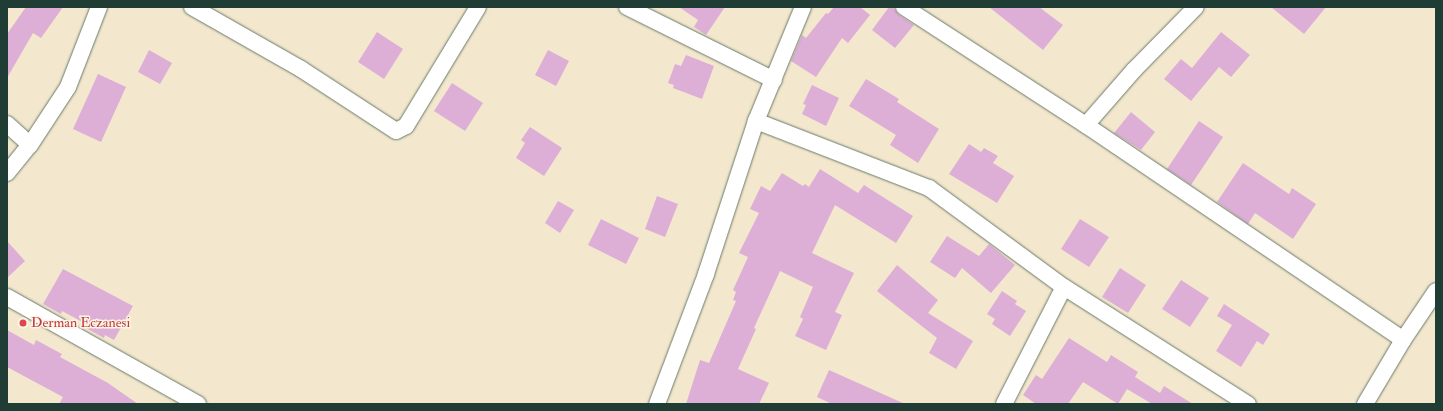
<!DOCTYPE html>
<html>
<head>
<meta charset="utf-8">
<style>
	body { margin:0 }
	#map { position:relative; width:1443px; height:411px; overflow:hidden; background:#f3e8cd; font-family:"IM FELL Double Pica",serif }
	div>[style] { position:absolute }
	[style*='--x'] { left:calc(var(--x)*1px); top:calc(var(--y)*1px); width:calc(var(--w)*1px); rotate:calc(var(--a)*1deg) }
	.building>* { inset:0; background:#ddafd7 }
	.roads { filter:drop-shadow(0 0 1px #69796a) drop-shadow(0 0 1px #69796a) }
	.minor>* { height:16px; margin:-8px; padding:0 8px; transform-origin:8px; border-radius:8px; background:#fff }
	.dots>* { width:11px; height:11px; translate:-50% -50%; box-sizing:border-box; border:2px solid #fcf5e5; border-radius:50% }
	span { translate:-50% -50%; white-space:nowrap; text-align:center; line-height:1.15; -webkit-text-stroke:3px #fcf5e5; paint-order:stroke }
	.health-label { font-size:14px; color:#be3a42 }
	.left { translate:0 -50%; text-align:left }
	.frame { position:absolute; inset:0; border:8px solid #1f3d34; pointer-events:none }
</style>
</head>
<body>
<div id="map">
	<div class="building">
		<div style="clip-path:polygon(26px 7px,63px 7px,41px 38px,33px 33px,7px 78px,7px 34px)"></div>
		<div style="clip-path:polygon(679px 7px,725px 7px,706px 35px,694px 27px,698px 20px)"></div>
		<div style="clip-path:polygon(834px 7px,860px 7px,870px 15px,848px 43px,842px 38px,816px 77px,791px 61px,802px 35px,806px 38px,826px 13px,828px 14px)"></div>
		<div style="clip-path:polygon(889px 7px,893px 7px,899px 15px,914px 25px,895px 48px,872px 30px)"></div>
		<div style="clip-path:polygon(989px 7px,1039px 7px,1063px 25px,1043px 50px)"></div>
		<div style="clip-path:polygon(1271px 7px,1326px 7px,1304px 34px)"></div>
		<div style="clip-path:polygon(377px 32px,403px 49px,384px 79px,358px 62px)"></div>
		<div style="clip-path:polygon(1221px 32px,1250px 55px,1231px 77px,1219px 67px,1191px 101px,1164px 79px,1181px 59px,1192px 68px)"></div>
		<div style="clip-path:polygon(149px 50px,172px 63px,160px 84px,138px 72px)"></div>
		<div style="clip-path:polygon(548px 50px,569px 61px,556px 86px,535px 75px)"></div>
		<div style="clip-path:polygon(686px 55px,714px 66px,702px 99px,673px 88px,674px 85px,668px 83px,675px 64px,681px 66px)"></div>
		<div style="clip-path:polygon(98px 74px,126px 87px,101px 142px,73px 129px)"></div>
		<div style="clip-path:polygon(866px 79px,899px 99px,897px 102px,939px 129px,918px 163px,890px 145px,896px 135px,849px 106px)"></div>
		<div style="clip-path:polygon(452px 83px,483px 103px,465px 131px,434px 111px)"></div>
		<div style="clip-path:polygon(812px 85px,839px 98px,826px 126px,802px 114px,806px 105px,803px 104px)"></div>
		<div style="clip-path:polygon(1131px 112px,1155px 132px,1141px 150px,1114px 133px)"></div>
		<div style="clip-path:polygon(1199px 121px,1223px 137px,1191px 185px,1167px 169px)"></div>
		<div style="clip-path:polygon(530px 127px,562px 148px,544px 176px,516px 158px,525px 143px,521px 140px)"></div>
		<div style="clip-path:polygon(969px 144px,981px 152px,984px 148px,998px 156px,993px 163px,1014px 176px,997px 203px,949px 174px)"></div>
		<div style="clip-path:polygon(1243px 163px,1289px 194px,1292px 188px,1316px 204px,1293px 239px,1255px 213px,1248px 224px,1217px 202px)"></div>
		<div style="clip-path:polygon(820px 169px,858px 193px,864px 185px,913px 216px,896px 243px,835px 205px,812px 253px,854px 273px,835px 312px,842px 315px,826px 350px,795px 336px,803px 319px,800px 317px,813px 287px,780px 271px,754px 328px,756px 329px,738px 369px,769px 383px,759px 404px,686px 404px,700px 360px,709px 363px,736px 301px,733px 300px,736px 292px,733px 290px,748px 257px,739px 253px,759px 213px,750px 209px,761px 186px,770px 191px,782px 173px,803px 186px,805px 184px,809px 187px)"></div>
		<div style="clip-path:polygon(657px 196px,678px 204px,665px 237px,645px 229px)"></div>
		<div style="clip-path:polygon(558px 201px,574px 210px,560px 233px,545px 223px)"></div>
		<div style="clip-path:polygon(601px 219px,639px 238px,626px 264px,588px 245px)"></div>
		<div style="clip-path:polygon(1080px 219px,1109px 237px,1089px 267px,1061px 249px)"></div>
		<div style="clip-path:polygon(947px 236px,979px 256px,989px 244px,1015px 265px,991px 293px,962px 268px,955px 278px,930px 262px)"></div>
		<div style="clip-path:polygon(7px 241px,25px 261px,7px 278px)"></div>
		<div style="clip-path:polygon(897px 265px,938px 300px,928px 313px,973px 341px,956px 369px,929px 353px,937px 338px,877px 291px)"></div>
		<div style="clip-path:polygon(1120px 268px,1146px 285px,1128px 313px,1102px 297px)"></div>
		<div style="clip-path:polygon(63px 269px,133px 306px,114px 340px,105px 335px,104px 338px,86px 328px,88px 325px,62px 311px,61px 314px,43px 304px)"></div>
		<div style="clip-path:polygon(1181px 280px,1209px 298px,1190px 327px,1162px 309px)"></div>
		<div style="clip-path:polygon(1002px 291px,1017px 301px,1015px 304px,1026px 311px,1010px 336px,992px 324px,995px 319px,987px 314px)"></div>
		<div style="clip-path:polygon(1224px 304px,1270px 334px,1263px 345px,1257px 341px,1241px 367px,1216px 351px,1232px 325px,1217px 316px)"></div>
		<div style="clip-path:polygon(7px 330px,34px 345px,36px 340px,62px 354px,60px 357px,108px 383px,138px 404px,59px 404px,63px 397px,7px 367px)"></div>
		<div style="clip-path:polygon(1069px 338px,1107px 362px,1111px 355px,1138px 372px,1135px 377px,1160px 393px,1164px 386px,1193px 404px,1152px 404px,1127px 389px,1118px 404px,1083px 382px,1068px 404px,1036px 404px,1023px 395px,1036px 375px,1042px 379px)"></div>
		<div style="clip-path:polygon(829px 370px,905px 404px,832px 404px,817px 397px)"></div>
	</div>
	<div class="roads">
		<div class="minor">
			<div style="--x:192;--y:7;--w:125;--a:29.6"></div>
			<div style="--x:301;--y:69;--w:113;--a:33.1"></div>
			<div style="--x:396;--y:131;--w:11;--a:-27"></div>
			<div style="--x:406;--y:126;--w:139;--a:-58.8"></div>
			<div style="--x:627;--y:7;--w:164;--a:26.4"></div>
			<div style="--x:904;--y:7;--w:217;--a:33"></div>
			<div style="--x:1086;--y:125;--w:383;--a:34.1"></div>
			<div style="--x:756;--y:121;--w:186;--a:21.2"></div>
			<div style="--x:929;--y:188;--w:167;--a:36.3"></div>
			<div style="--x:1064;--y:287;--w:218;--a:32.5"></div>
			<div style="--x:7;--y:124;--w:31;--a:42"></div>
			<div style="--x:1086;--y:125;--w:73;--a:-48.9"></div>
			<div style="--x:1134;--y:70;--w:88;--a:-45.5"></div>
			<div style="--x:7;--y:173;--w:36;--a:-51"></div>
			<div style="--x:30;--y:145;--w:69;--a:-56.8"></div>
			<div style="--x:68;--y:87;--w:86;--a:-68.8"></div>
			<div style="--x:7;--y:297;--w:219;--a:29.3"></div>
			<div style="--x:657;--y:404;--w:139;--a:-69.3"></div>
			<div style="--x:706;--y:274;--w:161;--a:-71.9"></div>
			<div style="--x:756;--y:121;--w:123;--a:-67.6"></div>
			<div style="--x:1004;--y:404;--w:131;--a:-62.9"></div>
			<div style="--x:1365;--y:404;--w:74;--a:-59.3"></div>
			<div style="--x:1403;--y:340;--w:59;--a:-56"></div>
		</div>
	</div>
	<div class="dots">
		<div style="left:23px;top:323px;background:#e0444e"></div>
	</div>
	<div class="health-label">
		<span class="left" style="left:31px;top:323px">Derman Eczanesi</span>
	</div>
	<div class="frame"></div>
</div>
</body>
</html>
